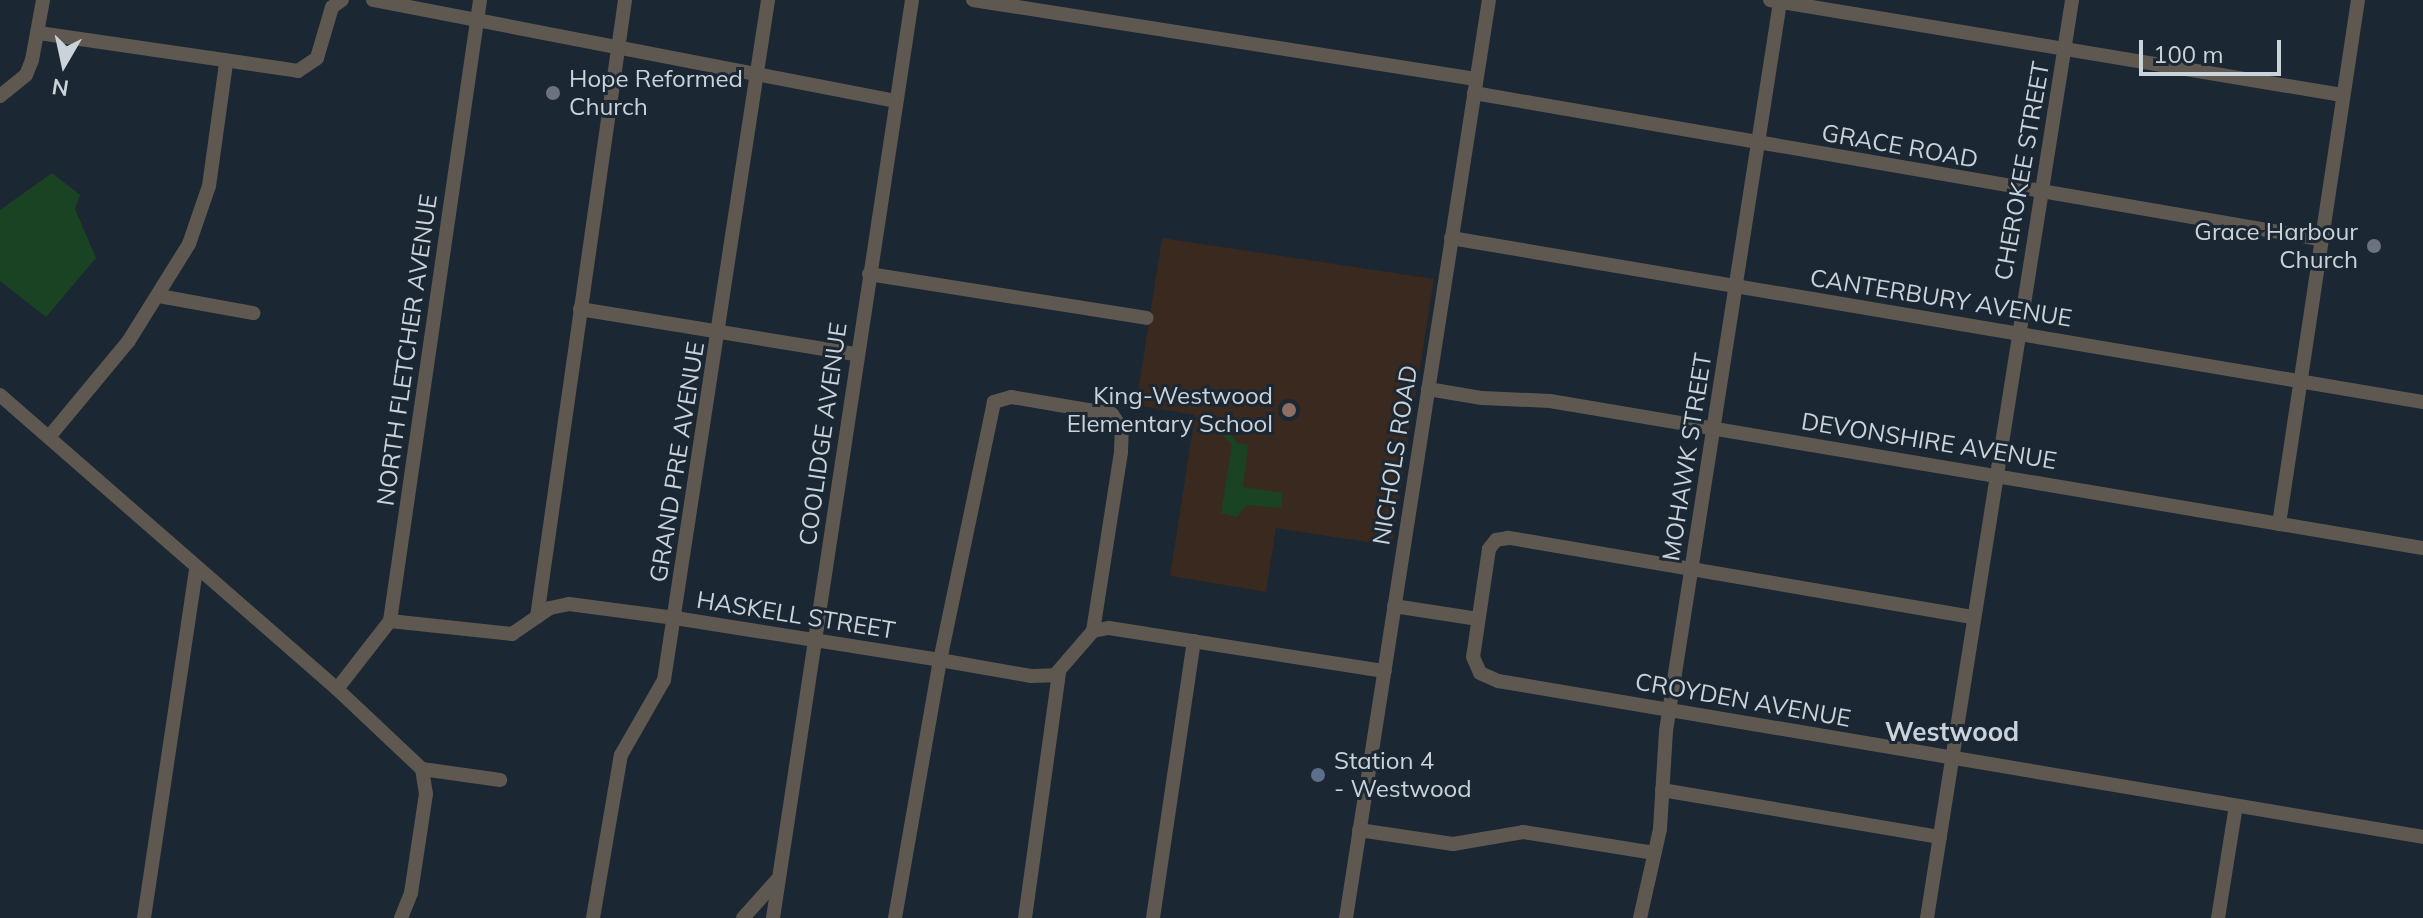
<!DOCTYPE html>
<html>
<head>
<meta charset="utf-8">
<style>
	body { margin:0 }
	#map { position:relative; width:2423px; height:918px; overflow:hidden; background:#1b2733; font-family:Mulish,sans-serif }
	div>[style] { position:absolute }
	[style*='--x'] { left:calc(var(--x)*1px); top:calc(var(--y)*1px); width:calc(var(--w)*1px); rotate:calc(var(--a)*1deg) }
	.education>* { inset:0; background:#39291f }
	.green>* { inset:0; background:#1a4323 }
	.minor>* { height:14px; margin:-7px; padding:0 7px; transform-origin:7px; border-radius:7px; background:#5e5851 }
	.dots>* { width:22px; height:22px; translate:-50% -50%; box-sizing:border-box; border:4px solid #1b2733; border-radius:50% }
	span { translate:-50% -50%; white-space:nowrap; text-align:center; line-height:1.15; -webkit-text-stroke:6px #1b2733; paint-order:stroke }
	.poi-label { font-size:24px; color:#cad2da }
	.left { translate:0 -50%; text-align:left }
	.right { translate:-100% -50%; text-align:right }
	.street-label { font-size:24px; color:#cad2da }
	.neighbourhood-label { font-size:26px; color:#cad2da; font-weight:700 }
	.north { position:absolute; left:24px; top:24px; width:80px; height:80px; -webkit-text-stroke:6px #1b2733; paint-order:stroke; rotate:189deg; font-size:22px; font-weight:700; line-height:32px; text-align:center; color:#cad2da }
	.north::after { content:''; display:block; margin:auto; width:28px; height:36px; background:#cad2da; clip-path:polygon(50% 0,100% 100%,50% 72%,0 100%) }
	.scale { position:absolute; left:2139px; top:40px; width:142px; height:36px; box-sizing:border-box; border:4px solid #cad2da; border-top:0; padding-left:10px; font-size:24px; line-height:28px; white-space:nowrap; color:#cad2da; -webkit-text-stroke:6px #1b2733; paint-order:stroke }
</style>
</head>
<body>
<div id="map">
	<div class="education">
		<div style="clip-path:polygon(1162px 238px,1434px 279px,1392px 546px,1276px 528px,1266px 592px,1170px 576px,1195px 415px,1136px 405px)"></div>
	</div>
	<div class="green">
		<div style="clip-path:polygon(52px 173px,80px 195px,75px 209px,96px 258px,46px 317px,0 281px,0 210px)"></div>
		<div style="clip-path:polygon(1227px 428px,1237px 443px,1248px 445px,1243px 487px,1283px 493px,1281px 508px,1247px 505px,1237px 517px,1221px 513px,1232px 445px,1221px 432px)"></div>
	</div>
	<div class="minor">
		<div style="--x:373;--y:0;--w:533;--a:10.93"></div>
		<div style="--x:973;--y:0;--w:509;--a:8.93"></div>
		<div style="--x:1770;--y:0;--w:580;--a:9.43"></div>
		<div style="--x:39;--y:33;--w:262;--a:8.3"></div>
		<div style="--x:298;--y:71;--w:23;--a:-34"></div>
		<div style="--x:317;--y:58;--w:53;--a:-73.6"></div>
		<div style="--x:332;--y:7;--w:12;--a:-35"></div>
		<div style="--x:1474;--y:93;--w:858;--a:9.8"></div>
		<div style="--x:0;--y:96;--w:33;--a:-39"></div>
		<div style="--x:26;--y:75;--w:16;--a:-68"></div>
		<div style="--x:32;--y:60;--w:61;--a:-79.6"></div>
		<div style="--x:1451;--y:238;--w:986;--a:9.58"></div>
		<div style="--x:869;--y:274;--w:281;--a:9"></div>
		<div style="--x:159;--y:296;--w:96;--a:10.3"></div>
		<div style="--x:580;--y:309;--w:280;--a:9.3"></div>
		<div style="--x:1428;--y:389;--w:55;--a:9.5"></div>
		<div style="--x:1482;--y:398;--w:68;--a:2.5"></div>
		<div style="--x:1550;--y:401;--w:885;--a:9.56"></div>
		<div style="--x:0;--y:395;--w:447;--a:41.1"></div>
		<div style="--x:337;--y:689;--w:117;--a:43.3"></div>
		<div style="--x:422;--y:769;--w:79;--a:8"></div>
		<div style="--x:49;--y:437;--w:124;--a:-50.3"></div>
		<div style="--x:128;--y:342;--w:115;--a:-58.1"></div>
		<div style="--x:189;--y:244;--w:61;--a:-71"></div>
		<div style="--x:209;--y:186;--w:124;--a:-82.1"></div>
		<div style="--x:2279;--y:524;--w:530;--a:-81.43"></div>
		<div style="--x:1394;--y:606;--w:85;--a:8.8"></div>
		<div style="--x:537;--y:617;--w:623;--a:-81.88"></div>
		<div style="--x:1972;--y:617;--w:471;--a:-170.3"></div>
		<div style="--x:1508;--y:538;--w:12;--a:171"></div>
		<div style="--x:1496;--y:540;--w:11;--a:128"></div>
		<div style="--x:1489;--y:549;--w:109;--a:98.4"></div>
		<div style="--x:1473;--y:657;--w:17;--a:66"></div>
		<div style="--x:1480;--y:673;--w:20;--a:24"></div>
		<div style="--x:1498;--y:681;--w:938;--a:9.57"></div>
		<div style="--x:390;--y:621;--w:123;--a:6.1"></div>
		<div style="--x:512;--y:634;--w:46;--a:-34.4"></div>
		<div style="--x:550;--y:608;--w:19;--a:-12"></div>
		<div style="--x:569;--y:604;--w:107;--a:7.5"></div>
		<div style="--x:675;--y:618;--w:268;--a:9"></div>
		<div style="--x:940;--y:660;--w:92;--a:10"></div>
		<div style="--x:1031;--y:676;--w:24;--a:-2"></div>
		<div style="--x:1055;--y:675;--w:58;--a:-49.2"></div>
		<div style="--x:1093;--y:631;--w:181;--a:-81.1"></div>
		<div style="--x:1121;--y:452;--w:23;--a:-88"></div>
		<div style="--x:1122;--y:429;--w:18;--a:-124"></div>
		<div style="--x:1112;--y:414;--w:102;--a:-170.4"></div>
		<div style="--x:1011;--y:397;--w:18;--a:164"></div>
		<div style="--x:994;--y:402;--w:264;--a:101.8"></div>
		<div style="--x:940;--y:660;--w:262;--a:99.9"></div>
		<div style="--x:1093;--y:631;--w:16;--a:-11"></div>
		<div style="--x:1109;--y:628;--w:279;--a:8.9"></div>
		<div style="--x:337;--y:689;--w:86;--a:-52.1"></div>
		<div style="--x:390;--y:621;--w:627;--a:-81.75"></div>
		<div style="--x:1662;--y:790;--w:282;--a:9.6"></div>
		<div style="--x:1359;--y:830;--w:95;--a:8.5"></div>
		<div style="--x:1453;--y:844;--w:71;--a:-9.7"></div>
		<div style="--x:1523;--y:832;--w:133;--a:9.1"></div>
		<div style="--x:144;--y:918;--w:353;--a:-81.5"></div>
		<div style="--x:401;--y:918;--w:27;--a:-68"></div>
		<div style="--x:411;--y:893;--w:100;--a:-81.4"></div>
		<div style="--x:426;--y:794;--w:25;--a:-99"></div>
		<div style="--x:593;--y:918;--w:165;--a:-80.3"></div>
		<div style="--x:621;--y:755;--w:86;--a:-60.2"></div>
		<div style="--x:664;--y:680;--w:688;--a:-81.3"></div>
		<div style="--x:743;--y:918;--w:51;--a:-48.2"></div>
		<div style="--x:773;--y:918;--w:928;--a:-81.39"></div>
		<div style="--x:1025;--y:918;--w:248;--a:-82.1"></div>
		<div style="--x:1153;--y:918;--w:280;--a:-81.6"></div>
		<div style="--x:1346;--y:918;--w:929;--a:-81.15"></div>
		<div style="--x:1640;--y:918;--w:91;--a:-77.3"></div>
		<div style="--x:1660;--y:829;--w:98;--a:-86.5"></div>
		<div style="--x:1666;--y:731;--w:738;--a:-81.11"></div>
		<div style="--x:1927;--y:918;--w:929;--a:-81.02"></div>
		<div style="--x:2218;--y:918;--w:113;--a:-80.9"></div>
	</div>
	<div class="dots">
		<div style="left:553px;top:93px;background:#6b7280"></div>
		<div style="left:2374px;top:246px;background:#6b7280"></div>
		<div style="left:1289px;top:410px;background:#8d6e63"></div>
		<div style="left:1318px;top:775px;background:#5c6f8a"></div>
	</div>
	<div class="poi-label">
		<span class="left" style="left:569px;top:93px">Hope Reformed<br>Church</span>
		<span class="right" style="left:2358px;top:246px">Grace Harbour<br>Church</span>
		<span class="right" style="left:1273px;top:410px">King-Westwood<br>Elementary School</span>
		<span class="left" style="left:1334px;top:775px">Station 4<br>- Westwood</span>
	</div>
	<div class="street-label">
		<span style="left:1900px;top:146px;rotate:10deg">GRACE ROAD</span>
		<span style="left:2022px;top:171px;rotate:-80deg">CHEROKEE STREET</span>
		<span style="left:1941px;top:298px;rotate:9deg">CANTERBURY AVENUE</span>
		<span style="left:407px;top:350px;rotate:-82deg">NORTH FLETCHER AVENUE</span>
		<span style="left:823px;top:434px;rotate:-82deg">COOLIDGE AVENUE</span>
		<span style="left:1929px;top:441px;rotate:9deg">DEVONSHIRE AVENUE</span>
		<span style="left:1395px;top:455px;rotate:-81deg">NICHOLS ROAD</span>
		<span style="left:1687px;top:457px;rotate:-81deg">MOHAWK STREET</span>
		<span style="left:677px;top:462px;rotate:-81deg">GRAND PRE AVENUE</span>
		<span style="left:796px;top:615px;rotate:9deg">HASKELL STREET</span>
		<span style="left:1743px;top:700px;rotate:10deg">CROYDEN AVENUE</span>
	</div>
	<div class="neighbourhood-label">
		<span style="left:1952px;top:732px">Westwood</span>
	</div>
	<div class="north">N</div>
	<div class="scale">100 m</div>
</div>
</body>
</html>
